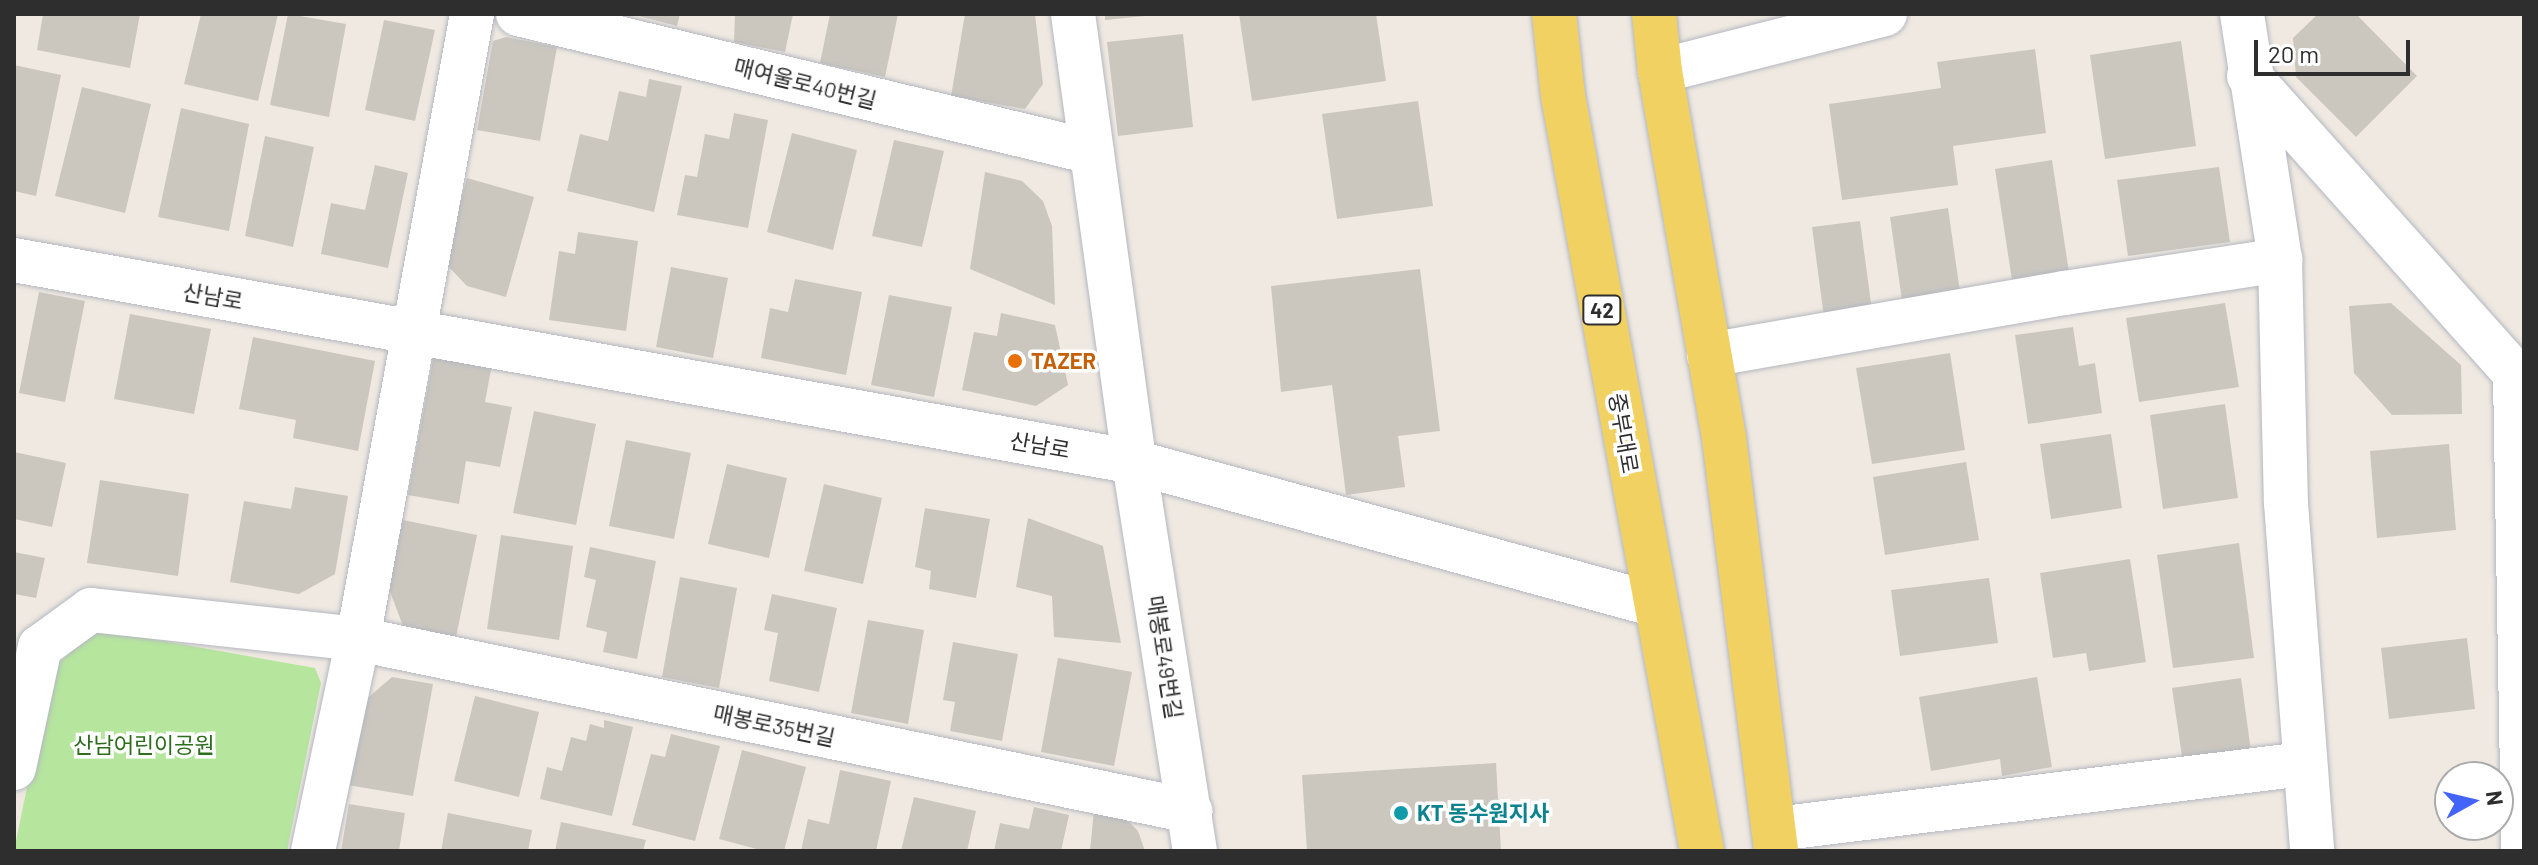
<!DOCTYPE html>
<html>
<head>
<meta charset="utf-8">
<style>
	body { margin:0 }
	#map { position:relative; width:2538px; height:865px; overflow:hidden; background:#efe9e1; font-family:Barlow,"Noto Sans KR",sans-serif }
	div>[style] { position:absolute }
	[style*='--x'] { left:calc(var(--x)*1px); top:calc(var(--y)*1px); width:calc(var(--w)*1px); rotate:calc(var(--a)*1deg) }
	.green>* { inset:0; background:#b6e59e }
	.building>* { inset:0; background:#cbc7bf }
	.roads { filter:drop-shadow(0 0 2px #b4b7c1) drop-shadow(0 0 2px #b4b7c1) }
	.street>* { height:44px; margin:-22px; padding:0 22px; transform-origin:22px; border-radius:22px; background:#fff }
	.primary>* { height:44px; margin:-22px; padding:0 22px; transform-origin:22px; border-radius:22px; background:#f2d163 }
	.dots>* { width:22px; height:22px; translate:-50% -50%; box-sizing:border-box; border:4px solid #fff; border-radius:50% }
	span { translate:-50% -50%; white-space:nowrap; text-align:center; line-height:1.15; -webkit-text-stroke:7px #fff; paint-order:stroke }
	.shield-label span { padding:2px 6px; background:#fff; border:2px solid; border-radius:6px; -webkit-text-stroke-width:0 }
	.shield-label { font-size:20px; color:#2e2e2e; font-weight:700 }
	.street-label { font-size:22px; color:#2e2e2e }
	.food-label { font-size:22px; color:#c56008; font-weight:700 }
	.left { translate:0 -50%; text-align:left }
	.park-label { font-size:22px; color:#2c6e1b }
	.culture-label { font-size:22px; color:#0d838f; font-weight:700 }
	.frame { position:absolute; inset:0; border:16px solid #2e2e2e; pointer-events:none }
	.north { position:absolute; left:2434px; top:761px; width:80px; height:80px; box-sizing:border-box; background:#fff; border:2px solid #ababab; border-radius:50%; rotate:82deg; font-size:22px; font-weight:700; line-height:32px; text-align:center; color:#2e2e2e }
	.north::after { content:''; display:block; margin:auto; width:28px; height:36px; background:#4264fb; clip-path:polygon(50% 0,100% 100%,50% 72%,0 100%) }
	.scale { position:absolute; left:2254px; top:40px; width:156px; height:36px; box-sizing:border-box; border:4px solid #2e2e2e; border-top:0; padding-left:10px; font-size:24px; line-height:28px; white-space:nowrap; color:#2e2e2e; -webkit-text-stroke:6px #fff; paint-order:stroke }
</style>
</head>
<body>
<div id="map">
	<div class="green">
		<div style="clip-path:polygon(96px 629px,315px 668px,321px 683px,287px 851px,14px 851px,51px 670px)"></div>
	</div>
	<div class="building">
		<div style="clip-path:polygon(43px 14px,140px 14px,130px 68px,37px 50px)"></div>
		<div style="clip-path:polygon(201px 14px,278px 14px,258px 101px,184px 84px)"></div>
		<div style="clip-path:polygon(288px 14px,346px 24px,329px 117px,270px 105px)"></div>
		<div style="clip-path:polygon(631px 14px,680px 14px,677px 26px)"></div>
		<div style="clip-path:polygon(735px 14px,793px 14px,785px 52px,734px 42px)"></div>
		<div style="clip-path:polygon(830px 14px,898px 14px,885px 77px,820px 63px)"></div>
		<div style="clip-path:polygon(965px 14px,1035px 14px,1043px 84px,1025px 109px,951px 96px)"></div>
		<div style="clip-path:polygon(1105px 14px,1145px 14px,1145px 16px,1105px 20px)"></div>
		<div style="clip-path:polygon(1239px 14px,1376px 14px,1386px 81px,1252px 101px)"></div>
		<div style="clip-path:polygon(2318px 14px,2356px 14px,2417px 76px,2356px 137px,2296px 77px,2293px 38px)"></div>
		<div style="clip-path:polygon(384px 20px,435px 30px,415px 121px,365px 110px)"></div>
		<div style="clip-path:polygon(1183px 34px,1193px 127px,1118px 136px,1107px 42px)"></div>
		<div style="clip-path:polygon(506px 37px,557px 47px,540px 141px,477px 130px,493px 41px)"></div>
		<div style="clip-path:polygon(2181px 41px,2196px 146px,2105px 159px,2090px 55px)"></div>
		<div style="clip-path:polygon(2035px 49px,2046px 133px,1953px 146px,1958px 185px,1842px 200px,1829px 104px,1941px 88px,1937px 62px)"></div>
		<div style="clip-path:polygon(14px 65px,61px 75px,36px 196px,14px 191px)"></div>
		<div style="clip-path:polygon(649px 79px,682px 86px,654px 212px,567px 191px,580px 134px,608px 141px,619px 91px,646px 97px)"></div>
		<div style="clip-path:polygon(82px 87px,151px 104px,125px 213px,55px 196px)"></div>
		<div style="clip-path:polygon(1418px 101px,1433px 206px,1337px 219px,1322px 114px)"></div>
		<div style="clip-path:polygon(181px 108px,249px 124px,229px 231px,158px 217px)"></div>
		<div style="clip-path:polygon(734px 113px,768px 120px,748px 228px,677px 215px,685px 175px,697px 177px,705px 134px,729px 139px)"></div>
		<div style="clip-path:polygon(792px 133px,857px 150px,833px 250px,767px 232px)"></div>
		<div style="clip-path:polygon(265px 136px,314px 147px,293px 247px,245px 236px)"></div>
		<div style="clip-path:polygon(894px 140px,944px 151px,922px 247px,872px 236px)"></div>
		<div style="clip-path:polygon(2052px 160px,2070px 279px,2013px 287px,1995px 169px)"></div>
		<div style="clip-path:polygon(375px 165px,408px 173px,388px 268px,321px 254px,331px 203px,365px 210px)"></div>
		<div style="clip-path:polygon(2219px 167px,2230px 242px,2128px 256px,2117px 180px)"></div>
		<div style="clip-path:polygon(985px 172px,1022px 181px,1043px 201px,1052px 226px,1055px 305px,970px 269px)"></div>
		<div style="clip-path:polygon(467px 178px,534px 197px,506px 297px,467px 286px,444px 262px)"></div>
		<div style="clip-path:polygon(1948px 208px,1960px 292px,1902px 300px,1890px 217px)"></div>
		<div style="clip-path:polygon(1860px 221px,1872px 311px,1824px 317px,1812px 227px)"></div>
		<div style="clip-path:polygon(578px 232px,638px 241px,626px 331px,549px 320px,559px 251px,575px 254px)"></div>
		<div style="clip-path:polygon(671px 267px,728px 278px,713px 358px,656px 347px)"></div>
		<div style="clip-path:polygon(1420px 269px,1440px 431px,1398px 436px,1405px 487px,1346px 495px,1332px 385px,1281px 392px,1271px 286px)"></div>
		<div style="clip-path:polygon(795px 279px,862px 292px,846px 375px,761px 358px,770px 308px,788px 312px)"></div>
		<div style="clip-path:polygon(39px 292px,85px 301px,65px 402px,19px 393px)"></div>
		<div style="clip-path:polygon(889px 295px,952px 307px,934px 397px,871px 385px)"></div>
		<div style="clip-path:polygon(2225px 303px,2239px 387px,2139px 402px,2126px 318px)"></div>
		<div style="clip-path:polygon(2391px 303px,2461px 365px,2462px 414px,2392px 415px,2354px 373px,2349px 306px)"></div>
		<div style="clip-path:polygon(1001px 313px,1055px 325px,1068px 385px,1036px 406px,962px 390px,974px 332px,997px 336px)"></div>
		<div style="clip-path:polygon(130px 314px,211px 329px,194px 414px,114px 399px)"></div>
		<div style="clip-path:polygon(2073px 327px,2079px 366px,2095px 363px,2102px 413px,2028px 424px,2015px 335px)"></div>
		<div style="clip-path:polygon(253px 337px,375px 361px,358px 451px,293px 438px,296px 420px,239px 409px)"></div>
		<div style="clip-path:polygon(1950px 353px,1965px 450px,1872px 464px,1856px 368px)"></div>
		<div style="clip-path:polygon(434px 354px,492px 364px,485px 402px,512px 407px,500px 467px,466px 461px,459px 504px,408px 495px)"></div>
		<div style="clip-path:polygon(2225px 404px,2238px 498px,2163px 509px,2150px 415px)"></div>
		<div style="clip-path:polygon(534px 411px,596px 424px,576px 525px,513px 513px)"></div>
		<div style="clip-path:polygon(2111px 434px,2122px 508px,2051px 519px,2040px 444px)"></div>
		<div style="clip-path:polygon(626px 440px,691px 453px,674px 539px,609px 526px)"></div>
		<div style="clip-path:polygon(2449px 444px,2456px 530px,2377px 538px,2370px 451px)"></div>
		<div style="clip-path:polygon(14px 452px,66px 463px,52px 527px,14px 519px)"></div>
		<div style="clip-path:polygon(1966px 462px,1979px 540px,1885px 555px,1873px 477px)"></div>
		<div style="clip-path:polygon(727px 464px,787px 478px,769px 558px,708px 544px)"></div>
		<div style="clip-path:polygon(100px 480px,189px 494px,178px 576px,87px 563px)"></div>
		<div style="clip-path:polygon(824px 484px,882px 498px,863px 584px,804px 571px)"></div>
		<div style="clip-path:polygon(295px 487px,348px 496px,335px 574px,299px 594px,230px 582px,244px 501px,291px 509px)"></div>
		<div style="clip-path:polygon(925px 508px,990px 519px,976px 598px,929px 589px,931px 571px,915px 567px)"></div>
		<div style="clip-path:polygon(1028px 518px,1103px 546px,1121px 643px,1054px 637px,1052px 596px,1016px 587px)"></div>
		<div style="clip-path:polygon(398px 519px,477px 535px,456px 637px,403px 626px,386px 581px)"></div>
		<div style="clip-path:polygon(501px 535px,573px 546px,559px 640px,487px 629px)"></div>
		<div style="clip-path:polygon(2239px 543px,2254px 658px,2173px 668px,2157px 555px)"></div>
		<div style="clip-path:polygon(590px 547px,656px 561px,637px 659px,603px 652px,607px 632px,586px 627px,596px 580px,584px 577px)"></div>
		<div style="clip-path:polygon(14px 552px,45px 558px,36px 598px,14px 594px)"></div>
		<div style="clip-path:polygon(2130px 559px,2146px 662px,2089px 671px,2086px 653px,2053px 658px,2040px 573px)"></div>
		<div style="clip-path:polygon(680px 577px,737px 588px,719px 688px,662px 677px)"></div>
		<div style="clip-path:polygon(1989px 578px,1998px 643px,1900px 656px,1891px 590px)"></div>
		<div style="clip-path:polygon(772px 594px,837px 608px,819px 692px,769px 681px,778px 633px,764px 630px)"></div>
		<div style="clip-path:polygon(868px 620px,924px 630px,908px 724px,851px 713px)"></div>
		<div style="clip-path:polygon(2467px 638px,2475px 709px,2389px 719px,2381px 648px)"></div>
		<div style="clip-path:polygon(953px 642px,1018px 654px,1002px 741px,950px 731px,955px 702px,943px 700px)"></div>
		<div style="clip-path:polygon(1058px 658px,1132px 672px,1114px 766px,1041px 752px)"></div>
		<div style="clip-path:polygon(392px 677px,433px 684px,413px 796px,342px 784px,356px 708px)"></div>
		<div style="clip-path:polygon(2037px 677px,2052px 767px,2002px 776px,2000px 759px,1931px 771px,1919px 697px)"></div>
		<div style="clip-path:polygon(2241px 678px,2252px 759px,2184px 770px,2172px 688px)"></div>
		<div style="clip-path:polygon(475px 696px,539px 712px,519px 797px,454px 781px)"></div>
		<div style="clip-path:polygon(604px 720px,633px 727px,612px 816px,540px 799px,547px 767px,562px 771px,571px 737px,586px 741px,590px 724px,604px 728px)"></div>
		<div style="clip-path:polygon(671px 734px,720px 746px,695px 841px,632px 825px,651px 754px,665px 757px)"></div>
		<div style="clip-path:polygon(742px 750px,806px 767px,784px 851px,764px 851px,719px 839px)"></div>
		<div style="clip-path:polygon(1496px 763px,1501px 851px,1307px 851px,1302px 775px)"></div>
		<div style="clip-path:polygon(840px 770px,891px 781px,876px 851px,801px 851px,808px 819px,829px 824px)"></div>
		<div style="clip-path:polygon(914px 797px,976px 811px,967px 851px,901px 851px)"></div>
		<div style="clip-path:polygon(349px 804px,405px 813px,399px 851px,341px 851px)"></div>
		<div style="clip-path:polygon(1034px 807px,1069px 815px,1061px 851px,994px 851px,1000px 823px,1029px 829px)"></div>
		<div style="clip-path:polygon(1094px 810px,1127px 820px,1138px 831px,1145px 851px,1090px 851px)"></div>
		<div style="clip-path:polygon(448px 813px,532px 830px,528px 851px,441px 851px)"></div>
		<div style="clip-path:polygon(561px 822px,646px 840px,643px 851px,555px 851px)"></div>
	</div>
	<div class="roads">
		<div class="street">
			<div style="--x:518;--y:14;--w:590;--a:13.52"></div>
			<div style="--x:1073;--y:14;--w:452;--a:82.2"></div>
			<div style="--x:1134;--y:462;--w:394;--a:81.1"></div>
			<div style="--x:2242;--y:14;--w:249;--a:81.2"></div>
			<div style="--x:2280;--y:260;--w:243;--a:88.6"></div>
			<div style="--x:2286;--y:503;--w:349;--a:85.7"></div>
			<div style="--x:1660;--y:71;--w:232;--a:-14.2"></div>
			<div style="--x:2249;--y:76;--w:413;--a:48.2"></div>
			<div style="--x:14;--y:260;--w:1138;--a:10.22"></div>
			<div style="--x:1134;--y:462;--w:541;--a:15.32"></div>
			<div style="--x:1709;--y:355;--w:361;--a:-9.9"></div>
			<div style="--x:2065;--y:293;--w:218;--a:-8.7"></div>
			<div style="--x:2515;--y:375;--w:476;--a:89"></div>
			<div style="--x:14;--y:768;--w:124;--a:-77.9"></div>
			<div style="--x:40;--y:647;--w:63;--a:-36"></div>
			<div style="--x:91;--y:610;--w:269;--a:6.2"></div>
			<div style="--x:358;--y:639;--w:850;--a:11.68"></div>
			<div style="--x:1776;--y:829;--w:531;--a:-7.03"></div>
			<div style="--x:313;--y:851;--w:217;--a:-78"></div>
			<div style="--x:358;--y:639;--w:635;--a:-79.66"></div>
		</div>
		<div class="primary">
			<div style="--x:1554;--y:14;--w:82;--a:83.7"></div>
			<div style="--x:1563;--y:96;--w:768;--a:79.57"></div>
			<div style="--x:1654;--y:14;--w:57;--a:84"></div>
			<div style="--x:1660;--y:71;--w:373;--a:80.1"></div>
			<div style="--x:1724;--y:438;--w:416;--a:82.8"></div>
		</div>
	</div>
	<div class="dots">
		<div style="left:1015px;top:361px;background:#e8710a"></div>
		<div style="left:1401px;top:813px;background:#0f9aa8"></div>
	</div>
	<div class="shield-label">
		<span style="left:1602px;top:310px">42</span>
	</div>
	<div class="street-label">
		<span style="left:805px;top:83px;rotate:14deg">매여울로40번길</span>
		<span style="left:213px;top:296px;rotate:10deg">산남로</span>
		<span style="left:1624px;top:433px;rotate:80deg">중부대로</span>
		<span style="left:1040px;top:445px;rotate:10deg">산남로</span>
		<span style="left:1165px;top:657px;rotate:81deg">매봉로49번길</span>
		<span style="left:774px;top:725px;rotate:12deg">매봉로35번길</span>
	</div>
	<div class="food-label">
		<span class="left" style="left:1031px;top:361px">TAZER</span>
	</div>
	<div class="park-label">
		<span style="left:144px;top:745px">산남어린이공원</span>
	</div>
	<div class="culture-label">
		<span class="left" style="left:1417px;top:813px">KT 동수원지사</span>
	</div>
	<div class="frame"></div>
	<div class="north">N</div>
	<div class="scale">20 m</div>
</div>
</body>
</html>
